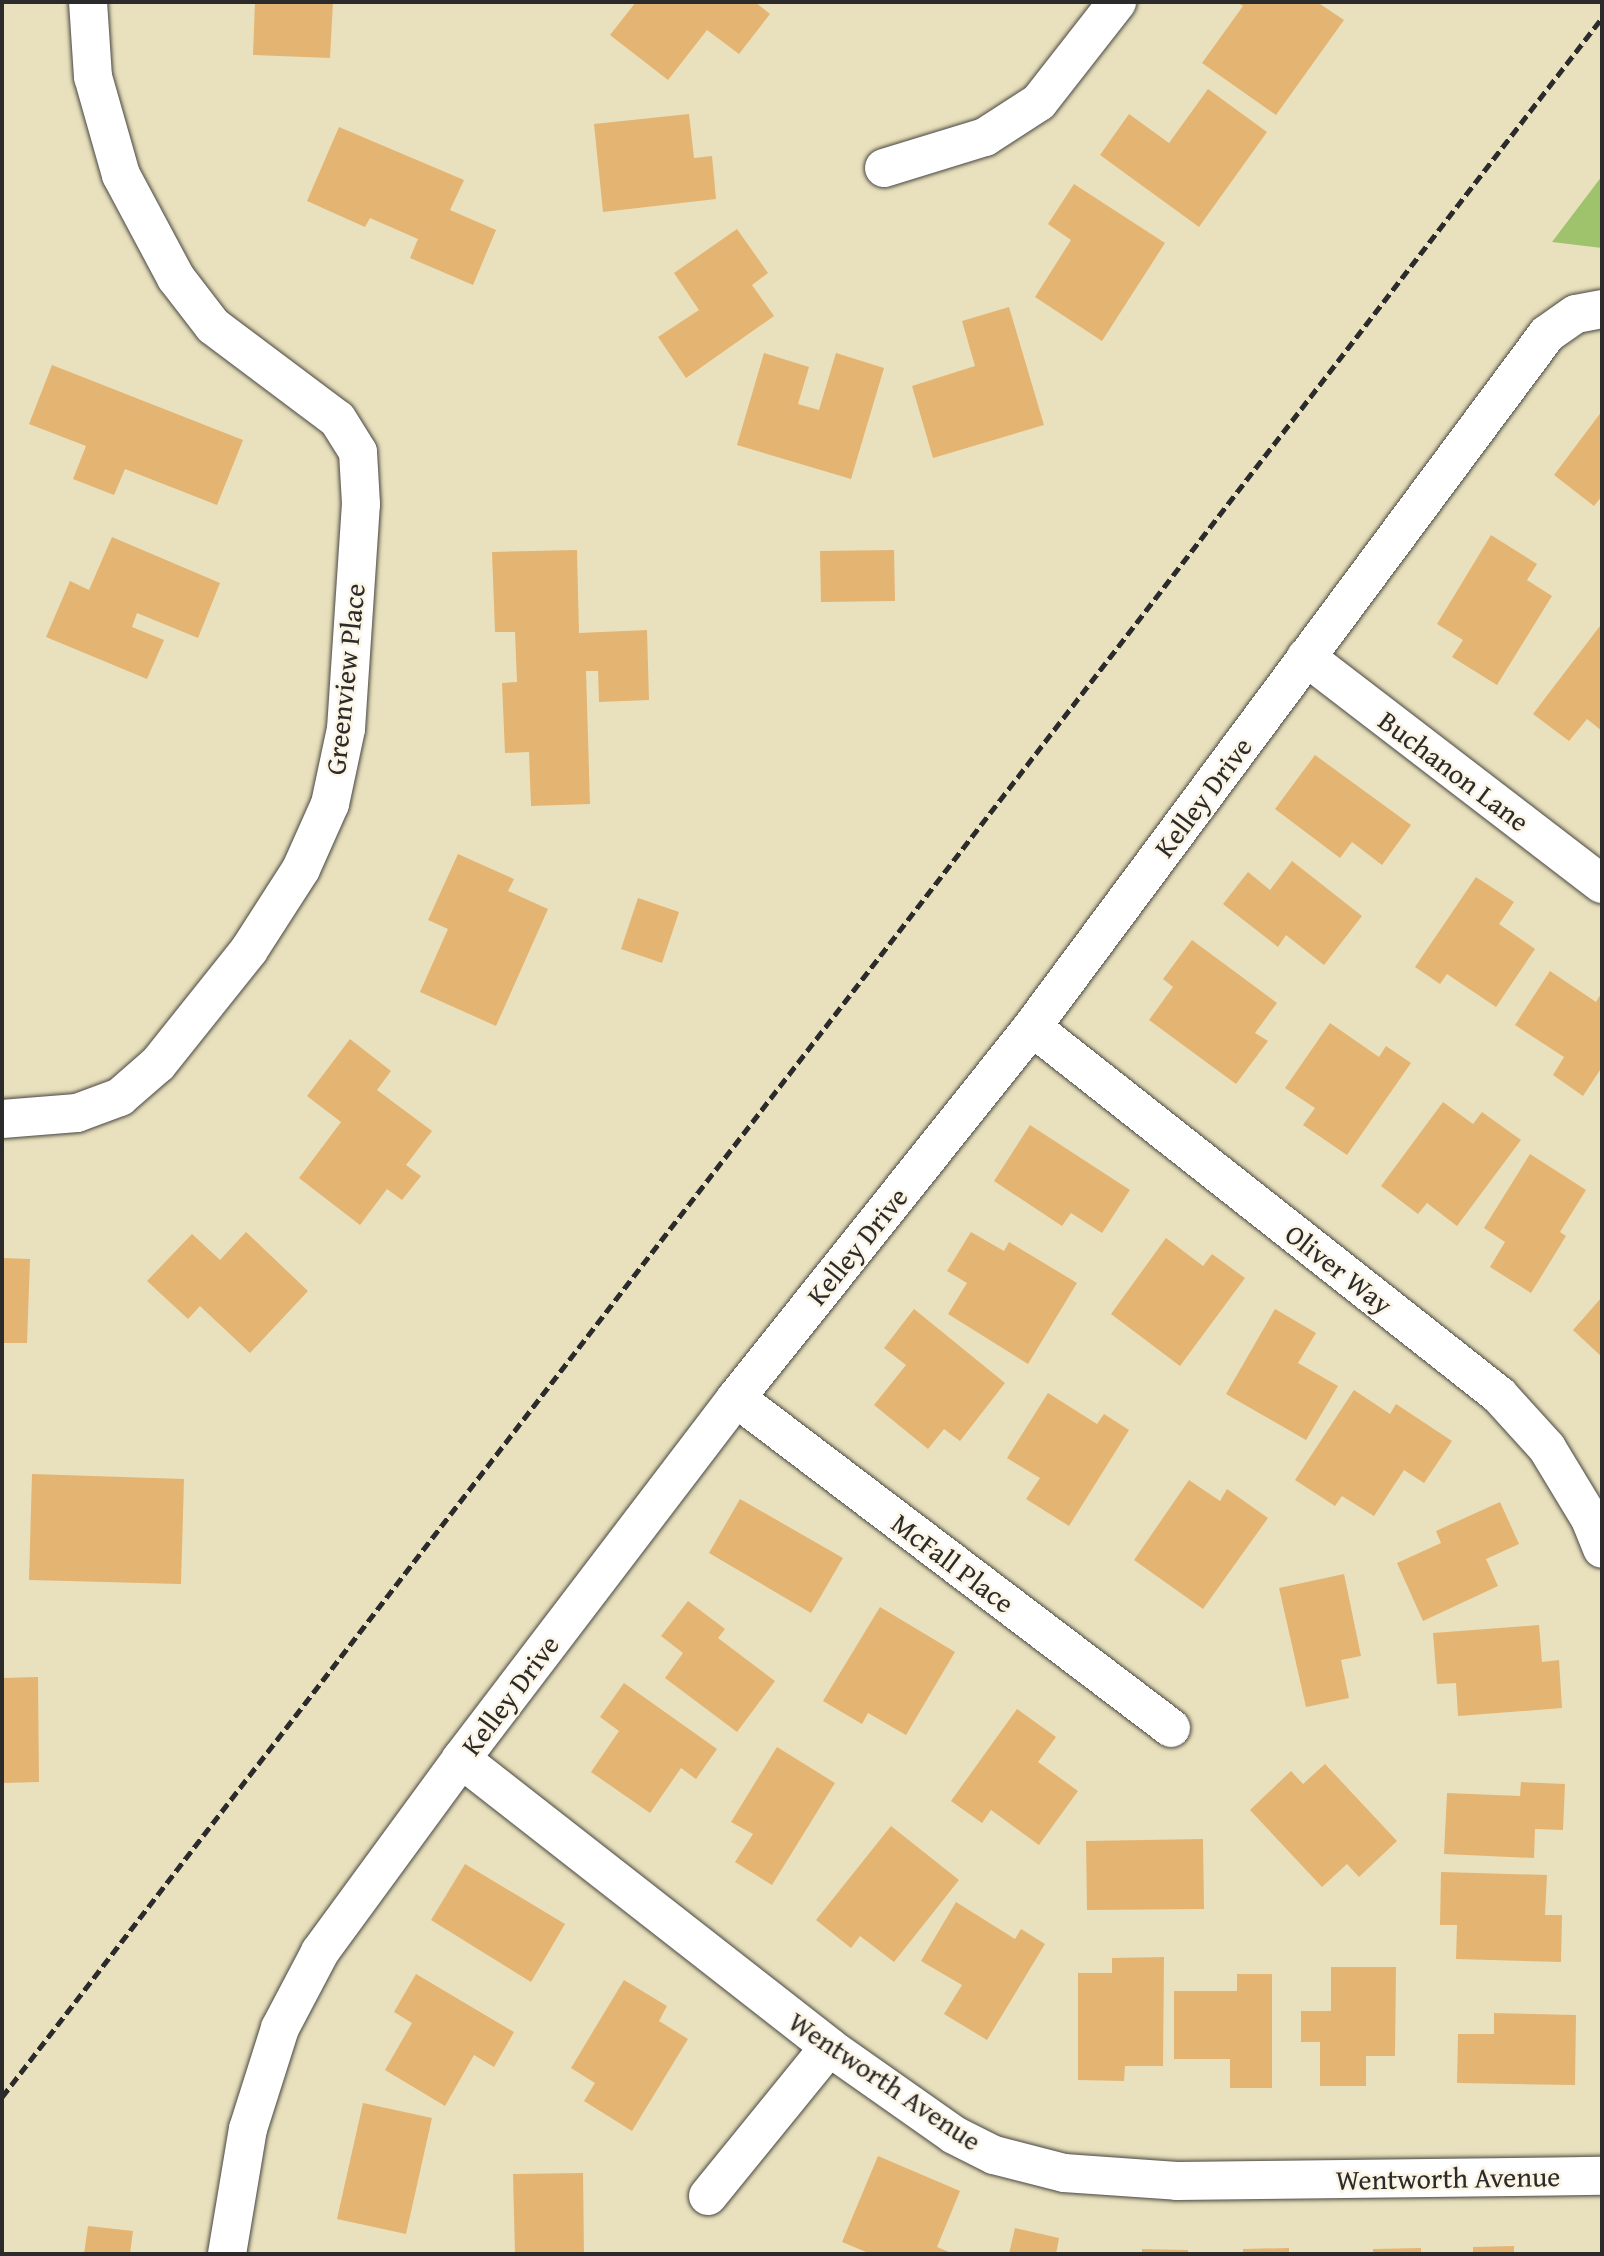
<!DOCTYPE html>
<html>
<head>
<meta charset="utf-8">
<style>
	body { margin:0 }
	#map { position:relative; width:1604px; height:2256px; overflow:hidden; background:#e9e1bd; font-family:"Gentium Book Plus",serif }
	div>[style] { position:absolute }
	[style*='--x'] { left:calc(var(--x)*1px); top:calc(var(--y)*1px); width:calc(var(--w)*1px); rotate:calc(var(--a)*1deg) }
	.green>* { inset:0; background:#9fc36d }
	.building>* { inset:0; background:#e4b473 }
	.roads { filter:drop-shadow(0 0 2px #484641) drop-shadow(0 0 2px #484641) }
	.minor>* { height:38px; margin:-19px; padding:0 19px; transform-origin:19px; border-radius:19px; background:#fff }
	.rail>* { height:5px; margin-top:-2.5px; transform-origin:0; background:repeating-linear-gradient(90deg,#2b2b2b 0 10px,transparent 0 15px) }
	span { translate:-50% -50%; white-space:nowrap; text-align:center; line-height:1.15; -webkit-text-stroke:5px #fcf5e5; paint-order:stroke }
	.street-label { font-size:28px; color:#2b2b2b }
	.frame { position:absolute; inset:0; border:4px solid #2b2b2b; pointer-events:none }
</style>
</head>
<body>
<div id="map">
	<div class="green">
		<div style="clip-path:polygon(1602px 176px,1602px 248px,1552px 242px)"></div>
	</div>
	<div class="building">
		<div style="clip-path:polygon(255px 2px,333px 2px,330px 58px,253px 55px)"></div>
		<div style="clip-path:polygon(636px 2px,755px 2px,770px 14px,739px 54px,707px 30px,668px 80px,610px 35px)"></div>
		<div style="clip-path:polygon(1236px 2px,1317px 2px,1344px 20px,1276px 115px,1202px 63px,1243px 6px)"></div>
		<div style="clip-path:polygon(1208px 89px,1267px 132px,1199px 227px,1100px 155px,1129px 114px,1169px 143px)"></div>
		<div style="clip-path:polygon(689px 114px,694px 158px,712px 156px,716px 199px,603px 212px,594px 124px)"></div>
		<div style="clip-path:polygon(339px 127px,464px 180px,450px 210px,496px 230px,473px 285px,410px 258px,418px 239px,370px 218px,365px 227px,307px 201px)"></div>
		<div style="clip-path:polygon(1074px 184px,1165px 243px,1102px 341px,1035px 297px,1071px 240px,1048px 224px)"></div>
		<div style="clip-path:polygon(737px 229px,768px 273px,752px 285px,774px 316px,686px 378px,658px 337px,699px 310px,674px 273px)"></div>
		<div style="clip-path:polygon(1009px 307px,1044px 425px,933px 458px,912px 386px,975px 366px,962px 321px)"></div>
		<div style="clip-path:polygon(764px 353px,809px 367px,798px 404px,819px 410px,836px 353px,884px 368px,851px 479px,737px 445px)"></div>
		<div style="clip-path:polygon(52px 365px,243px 440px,217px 505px,125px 469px,114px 495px,73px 479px,86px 446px,29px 424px)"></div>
		<div style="clip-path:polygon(1602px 411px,1602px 496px,1594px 506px,1554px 475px)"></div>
		<div style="clip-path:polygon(1491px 535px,1537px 564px,1527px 580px,1552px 596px,1497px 685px,1452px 657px,1463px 640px,1437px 624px)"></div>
		<div style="clip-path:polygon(112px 537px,220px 583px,198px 638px,137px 613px,132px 627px,164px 640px,147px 679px,46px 637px,70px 581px,89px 590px)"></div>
		<div style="clip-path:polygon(577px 550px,579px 633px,647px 630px,649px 700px,599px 702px,598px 671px,586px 671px,590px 804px,531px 806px,529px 752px,505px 753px,502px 683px,517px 682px,515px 632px,495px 632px,492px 552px)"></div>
		<div style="clip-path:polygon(894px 550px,895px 601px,821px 602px,820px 551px)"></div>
		<div style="clip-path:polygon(1600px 626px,1602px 731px,1587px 719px,1569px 741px,1533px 714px)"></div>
		<div style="clip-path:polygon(1315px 755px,1411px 825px,1382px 865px,1352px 842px,1340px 858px,1275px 809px)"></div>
		<div style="clip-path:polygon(458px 854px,514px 879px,508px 891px,548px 909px,496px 1026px,420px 992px,448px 929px,428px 920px)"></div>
		<div style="clip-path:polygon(1292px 861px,1362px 916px,1324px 965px,1286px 935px,1278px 947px,1223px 904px,1248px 872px,1270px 890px)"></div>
		<div style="clip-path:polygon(1476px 877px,1514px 902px,1499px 924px,1535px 949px,1496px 1007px,1447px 974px,1440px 984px,1415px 967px)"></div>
		<div style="clip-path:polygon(638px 898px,679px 912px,662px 963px,621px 949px)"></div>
		<div style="clip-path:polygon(1192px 940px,1277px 1003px,1255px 1033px,1268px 1041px,1236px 1084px,1149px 1020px,1173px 987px,1163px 979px)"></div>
		<div style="clip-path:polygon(1550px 971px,1596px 1002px,1602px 992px,1602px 1067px,1583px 1096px,1553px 1075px,1564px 1057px,1515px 1025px)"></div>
		<div style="clip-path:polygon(1330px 1023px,1379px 1057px,1386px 1046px,1411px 1063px,1347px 1155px,1303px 1125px,1315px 1108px,1285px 1088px)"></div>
		<div style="clip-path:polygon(350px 1039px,391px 1071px,377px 1090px,432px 1131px,406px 1165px,421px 1176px,402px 1200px,387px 1189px,360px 1225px,299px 1178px,341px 1122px,307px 1096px)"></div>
		<div style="clip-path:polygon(1443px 1102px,1473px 1124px,1482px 1112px,1521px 1140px,1457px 1226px,1427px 1203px,1418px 1214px,1381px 1186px)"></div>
		<div style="clip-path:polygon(1030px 1125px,1130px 1190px,1102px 1233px,1071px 1213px,1062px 1226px,994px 1181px)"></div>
		<div style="clip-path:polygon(1530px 1154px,1586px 1190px,1560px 1232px,1566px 1236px,1531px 1293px,1490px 1267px,1505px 1242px,1484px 1228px)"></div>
		<div style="clip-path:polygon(246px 1232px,308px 1291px,250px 1353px,200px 1306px,188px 1319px,147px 1281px,192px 1234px,220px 1260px)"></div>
		<div style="clip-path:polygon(971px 1232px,1004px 1251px,1009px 1242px,1077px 1283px,1028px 1364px,948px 1314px,967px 1283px,947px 1271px)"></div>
		<div style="clip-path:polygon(1166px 1238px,1203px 1266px,1212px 1254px,1245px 1278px,1180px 1366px,1111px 1314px)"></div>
		<div style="clip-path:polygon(2px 1258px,30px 1259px,27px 1343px,2px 1343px)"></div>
		<div style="clip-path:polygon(1602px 1297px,1602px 1357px,1573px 1330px)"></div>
		<div style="clip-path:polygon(914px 1309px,1005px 1383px,960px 1441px,944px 1429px,928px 1449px,874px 1405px,906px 1365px,884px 1348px)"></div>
		<div style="clip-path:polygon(1275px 1309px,1316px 1333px,1298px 1363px,1338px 1386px,1306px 1440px,1226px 1394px)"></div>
		<div style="clip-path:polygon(1354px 1390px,1390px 1414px,1396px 1404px,1452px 1441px,1424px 1483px,1404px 1470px,1374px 1516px,1342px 1496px,1335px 1506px,1295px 1480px)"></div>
		<div style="clip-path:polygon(1048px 1393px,1097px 1424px,1104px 1414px,1129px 1430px,1069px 1526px,1026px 1499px,1040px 1478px,1007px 1458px)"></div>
		<div style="clip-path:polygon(32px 1474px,184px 1479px,181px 1584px,29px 1580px)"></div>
		<div style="clip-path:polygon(1189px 1480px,1220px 1501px,1227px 1489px,1268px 1518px,1203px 1609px,1134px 1560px)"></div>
		<div style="clip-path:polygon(740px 1499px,843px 1558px,811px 1613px,709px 1553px)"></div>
		<div style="clip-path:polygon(1500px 1502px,1519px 1544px,1486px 1559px,1498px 1586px,1423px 1621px,1397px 1563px,1441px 1543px,1436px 1531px)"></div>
		<div style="clip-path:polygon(1344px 1574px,1361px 1656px,1341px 1660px,1349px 1698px,1306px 1707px,1279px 1588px)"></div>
		<div style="clip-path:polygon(688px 1601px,725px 1629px,718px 1638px,775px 1681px,737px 1732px,665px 1678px,683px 1653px,661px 1636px)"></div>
		<div style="clip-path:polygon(880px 1607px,955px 1652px,906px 1735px,868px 1713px,862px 1724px,823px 1701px)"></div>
		<div style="clip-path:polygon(1539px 1625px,1542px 1662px,1559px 1660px,1562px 1708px,1458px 1716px,1456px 1683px,1437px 1684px,1433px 1633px)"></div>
		<div style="clip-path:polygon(38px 1677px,39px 1782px,2px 1783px,2px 1678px)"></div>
		<div style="clip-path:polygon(624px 1683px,717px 1749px,696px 1779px,681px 1768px,650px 1813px,591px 1772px,619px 1731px,600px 1717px)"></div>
		<div style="clip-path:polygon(1017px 1709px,1056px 1737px,1038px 1762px,1078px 1791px,1039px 1845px,991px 1810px,982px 1823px,951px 1801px)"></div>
		<div style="clip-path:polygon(777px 1747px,835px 1783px,772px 1885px,735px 1862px,753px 1834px,731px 1822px)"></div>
		<div style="clip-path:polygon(1325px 1764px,1397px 1841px,1359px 1877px,1347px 1864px,1322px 1887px,1250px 1810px,1291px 1771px,1303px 1784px)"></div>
		<div style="clip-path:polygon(1521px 1782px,1565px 1784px,1563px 1830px,1535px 1829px,1534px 1858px,1444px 1854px,1447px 1793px,1520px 1796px)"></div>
		<div style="clip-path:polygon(891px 1826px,959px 1880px,894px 1962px,860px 1936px,851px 1948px,816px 1920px)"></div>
		<div style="clip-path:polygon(1203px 1839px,1204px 1909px,1087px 1910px,1086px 1841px)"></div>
		<div style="clip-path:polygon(465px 1864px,565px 1924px,531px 1982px,431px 1920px)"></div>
		<div style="clip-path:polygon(1441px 1872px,1547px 1875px,1545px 1915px,1562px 1915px,1561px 1962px,1456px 1959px,1457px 1925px,1440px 1925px)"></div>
		<div style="clip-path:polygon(956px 1902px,1015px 1939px,1021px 1929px,1045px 1944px,987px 2040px,944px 2014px,962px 1985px,921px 1961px)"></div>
		<div style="clip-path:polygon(1164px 1957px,1163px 2066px,1125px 2066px,1124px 2081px,1078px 2080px,1078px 1973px,1112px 1973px,1112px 1958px)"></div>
		<div style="clip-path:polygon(1331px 1967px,1396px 1967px,1395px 2056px,1366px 2056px,1366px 2086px,1320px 2086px,1320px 2042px,1301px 2042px,1301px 2011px,1331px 2011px)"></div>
		<div style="clip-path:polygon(416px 1974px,514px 2032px,494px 2067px,474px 2055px,445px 2106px,385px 2070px,412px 2023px,394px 2012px)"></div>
		<div style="clip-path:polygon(1237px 1974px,1272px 1974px,1272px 2088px,1230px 2088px,1230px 2059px,1174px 2059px,1174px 1991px,1237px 1991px)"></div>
		<div style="clip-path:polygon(624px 1980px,667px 2006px,659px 2021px,688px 2039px,632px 2131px,584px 2101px,595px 2083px,571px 2068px)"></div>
		<div style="clip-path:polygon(1494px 2013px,1576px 2015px,1575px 2085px,1457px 2083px,1458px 2034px,1494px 2034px)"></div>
		<div style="clip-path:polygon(363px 2103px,432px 2118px,406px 2234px,337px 2219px)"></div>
		<div style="clip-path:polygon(878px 2156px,960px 2191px,937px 2247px,954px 2254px,871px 2254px,842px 2242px)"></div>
		<div style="clip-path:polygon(583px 2173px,584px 2254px,515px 2254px,513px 2174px)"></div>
		<div style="clip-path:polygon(88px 2226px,133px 2231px,130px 2254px,84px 2254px)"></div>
		<div style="clip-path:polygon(1015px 2228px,1059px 2238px,1056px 2254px,1009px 2254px)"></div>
		<div style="clip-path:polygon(1514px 2246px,1514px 2254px,1473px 2254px,1473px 2247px)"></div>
		<div style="clip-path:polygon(1289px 2248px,1289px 2254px,1243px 2254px,1243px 2249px)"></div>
		<div style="clip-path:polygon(1421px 2248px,1421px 2254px,1373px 2254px,1373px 2249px)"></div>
		<div style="clip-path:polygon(1142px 2249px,1188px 2250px,1188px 2254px,1142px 2254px)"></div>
	</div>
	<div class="roads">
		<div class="minor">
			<div style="--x:884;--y:168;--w:106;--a:-17.1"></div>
			<div style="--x:985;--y:137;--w:64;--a:-32.9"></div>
			<div style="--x:1039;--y:102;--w:127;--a:-52"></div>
			<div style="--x:1306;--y:657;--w:373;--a:37.5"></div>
			<div style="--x:1032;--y:1027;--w:595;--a:38.24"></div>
			<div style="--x:1499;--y:1395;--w:72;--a:47.8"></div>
			<div style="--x:1547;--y:1448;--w:83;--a:58.8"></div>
			<div style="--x:1590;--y:1519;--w:32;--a:68"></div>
			<div style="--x:2;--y:1119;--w:75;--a:-4.6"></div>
			<div style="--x:77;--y:1113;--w:46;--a:-20.4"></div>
			<div style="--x:120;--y:1097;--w:50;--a:-41"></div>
			<div style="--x:158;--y:1064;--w:146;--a:-51.4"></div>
			<div style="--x:249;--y:950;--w:96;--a:-57.3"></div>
			<div style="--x:301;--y:869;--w:71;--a:-66"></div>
			<div style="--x:330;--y:804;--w:77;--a:-78"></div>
			<div style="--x:346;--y:729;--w:225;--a:-86.2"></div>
			<div style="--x:361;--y:504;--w:52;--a:-93.3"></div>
			<div style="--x:358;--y:452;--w:39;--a:-122"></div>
			<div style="--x:337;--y:419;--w:155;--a:-143.1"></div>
			<div style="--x:213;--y:326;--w:61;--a:-127.6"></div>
			<div style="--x:176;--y:278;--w:117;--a:-118.1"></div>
			<div style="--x:121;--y:175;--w:102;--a:-105.9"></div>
			<div style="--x:93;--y:77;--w:75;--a:-93.8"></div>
			<div style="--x:736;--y:1398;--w:546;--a:37.18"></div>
			<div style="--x:461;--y:1759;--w:467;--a:38"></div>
			<div style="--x:829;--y:2047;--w:153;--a:35.1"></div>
			<div style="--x:954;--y:2135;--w:45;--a:26.6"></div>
			<div style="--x:994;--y:2155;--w:72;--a:14.4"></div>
			<div style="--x:1064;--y:2173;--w:113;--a:4"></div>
			<div style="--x:1177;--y:2181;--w:425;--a:-0.7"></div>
			<div style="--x:708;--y:2196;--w:192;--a:-50.9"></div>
			<div style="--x:227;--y:2254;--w:127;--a:-80.5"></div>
			<div style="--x:248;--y:2129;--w:106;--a:-72.4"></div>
			<div style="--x:280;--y:2028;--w:86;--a:-62.2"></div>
			<div style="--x:320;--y:1952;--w:239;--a:-53.8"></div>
			<div style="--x:461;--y:1759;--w:454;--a:-52.7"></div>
			<div style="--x:736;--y:1398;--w:475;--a:-51.4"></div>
			<div style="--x:1032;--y:1027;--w:863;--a:-53.38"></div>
			<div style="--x:1547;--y:334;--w:35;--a:-35"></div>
			<div style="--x:1576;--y:314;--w:26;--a:-11"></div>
		</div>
	</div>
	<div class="rail">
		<div style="--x:2;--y:2097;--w:2623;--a:-52.42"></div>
	</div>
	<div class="street-label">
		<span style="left:345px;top:679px;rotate:-84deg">Greenview Place</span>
		<span style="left:1454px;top:771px;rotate:37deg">Buchanon Lane</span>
		<span style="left:1203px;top:797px;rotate:-53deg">Kelley Drive</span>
		<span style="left:857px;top:1246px;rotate:-51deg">Kelley Drive</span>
		<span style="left:1339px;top:1269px;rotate:38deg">Oliver Way</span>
		<span style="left:953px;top:1563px;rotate:37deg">McFall Place</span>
		<span style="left:510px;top:1695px;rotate:-53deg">Kelley Drive</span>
		<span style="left:885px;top:2081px;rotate:34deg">Wentworth Avenue</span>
		<span style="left:1448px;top:2178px;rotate:-1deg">Wentworth Avenue</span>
	</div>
	<div class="frame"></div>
</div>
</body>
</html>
